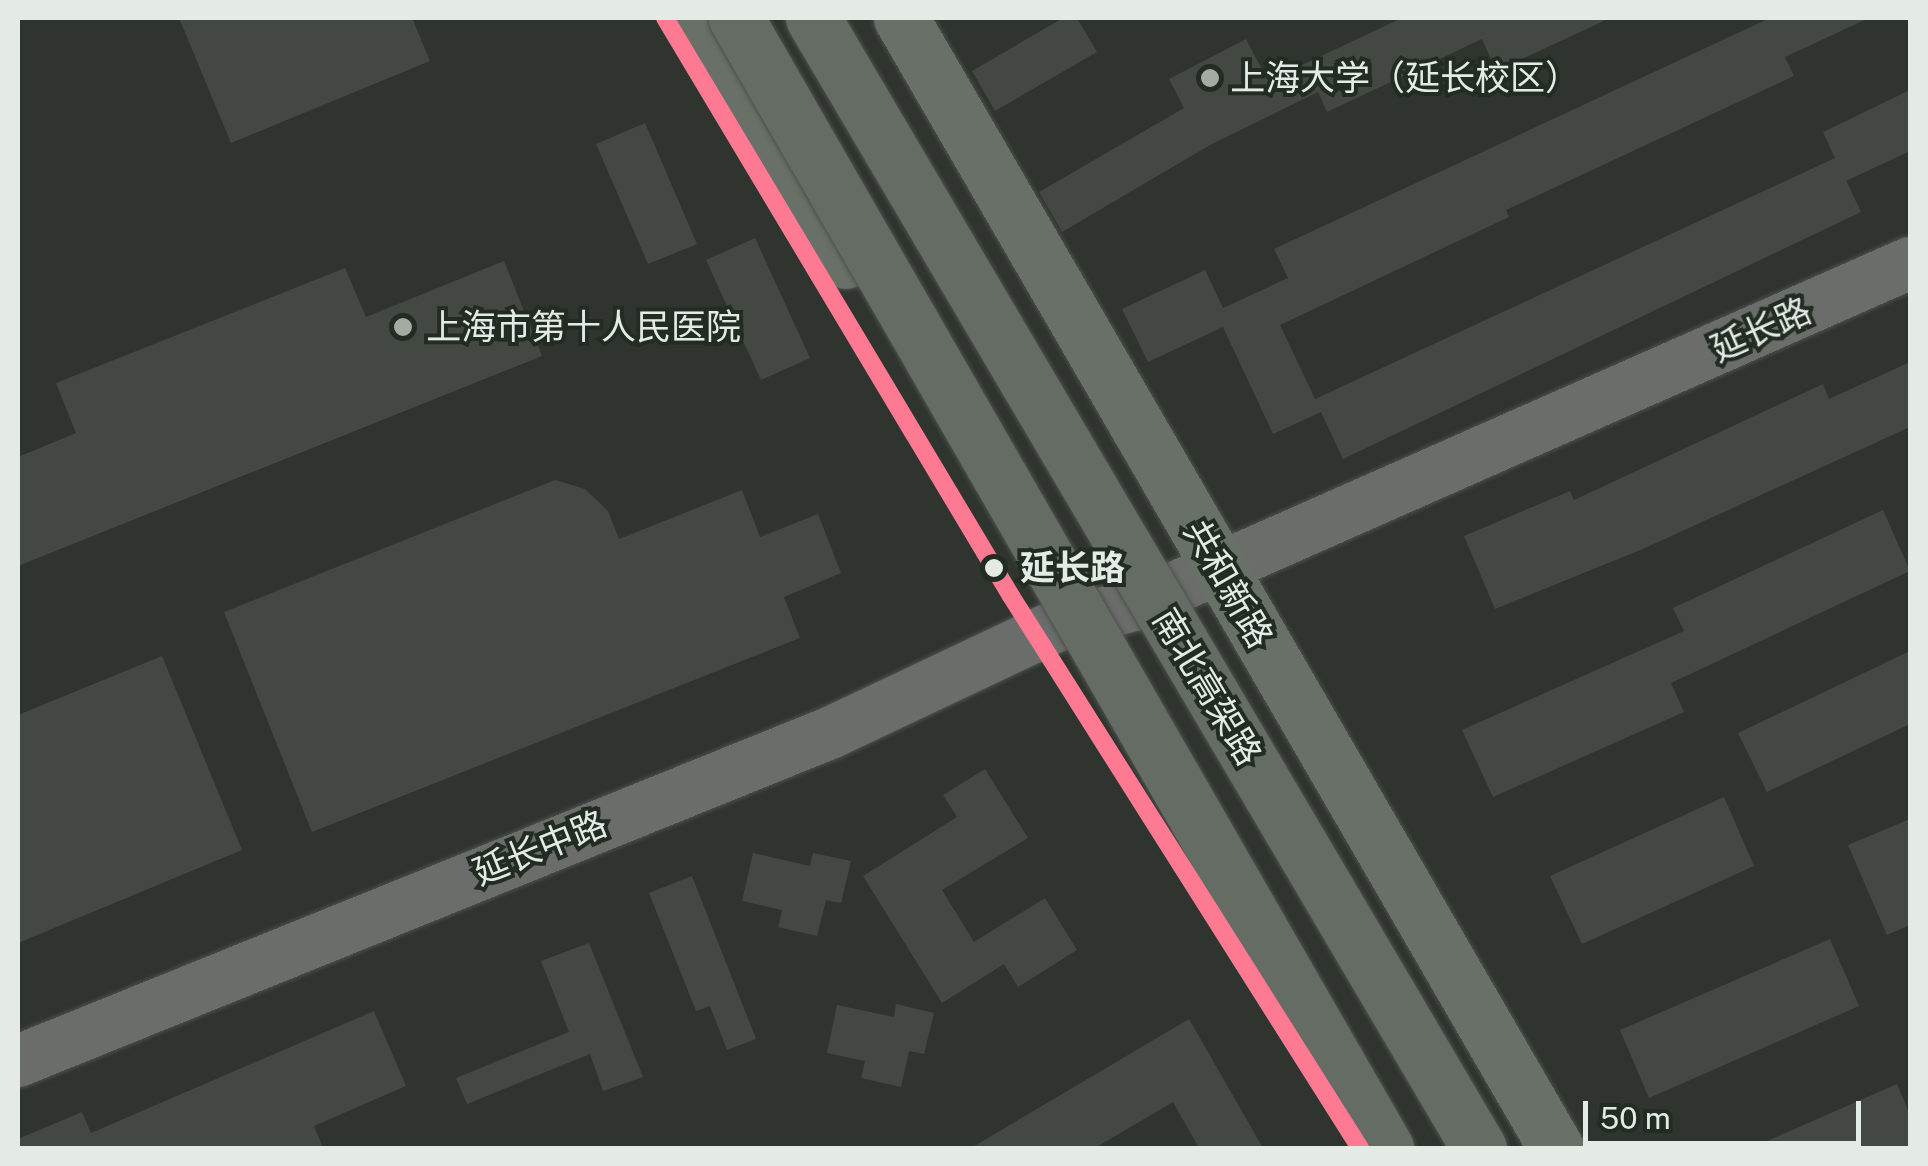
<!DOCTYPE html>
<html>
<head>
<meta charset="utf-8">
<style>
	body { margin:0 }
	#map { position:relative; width:1928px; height:1166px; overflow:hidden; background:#2f342e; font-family:"Public Sans","Noto Sans SC",sans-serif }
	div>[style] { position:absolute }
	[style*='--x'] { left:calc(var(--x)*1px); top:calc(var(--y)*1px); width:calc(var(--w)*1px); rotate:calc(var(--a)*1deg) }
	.building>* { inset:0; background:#444843 }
	.roads { filter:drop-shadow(0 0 2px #4d514c) drop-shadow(0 0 2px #4d514c) }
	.minor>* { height:52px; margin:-26px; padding:0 26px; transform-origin:26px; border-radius:26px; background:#6a6d6a }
	.major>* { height:55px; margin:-27.5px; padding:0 27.5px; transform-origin:27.5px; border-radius:27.5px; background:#697067 }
	.bridges { filter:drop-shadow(0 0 2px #4d514c) drop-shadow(0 0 2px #4d514c) }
	.highway-bridge>* { height:55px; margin:-27.5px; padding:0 27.5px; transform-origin:27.5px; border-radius:27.5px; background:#656c64 }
	.metro-1>* { height:18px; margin:-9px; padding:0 9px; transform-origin:9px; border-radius:9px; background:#fe7a93 }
	.dots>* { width:28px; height:28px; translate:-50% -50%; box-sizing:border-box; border:5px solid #232c22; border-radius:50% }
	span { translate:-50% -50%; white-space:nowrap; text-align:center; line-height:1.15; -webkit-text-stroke:8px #232c22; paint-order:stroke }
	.poi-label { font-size:35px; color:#e4eae4 }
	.left { translate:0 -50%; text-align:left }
	.street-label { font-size:35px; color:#e4eae4 }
	.stop-label { font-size:35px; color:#e4eae4; font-weight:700 }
	.frame { position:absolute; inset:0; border:20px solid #e4eae4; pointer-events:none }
	.scale { position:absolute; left:1583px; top:1101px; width:278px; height:45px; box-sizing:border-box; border:5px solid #e4eae4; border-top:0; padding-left:12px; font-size:30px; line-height:35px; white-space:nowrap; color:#e4eae4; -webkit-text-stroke:8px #232c22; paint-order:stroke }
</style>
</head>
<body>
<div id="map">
	<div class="building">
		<div style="clip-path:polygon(179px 18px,412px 18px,430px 61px,231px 143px)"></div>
		<div style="clip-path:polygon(1063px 18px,1077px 18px,1097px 52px,995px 111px,972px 71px)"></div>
		<div style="clip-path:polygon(1402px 18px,1610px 18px,1496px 71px,1482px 39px,1327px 112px,1318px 92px,1210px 145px,1062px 232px,1039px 192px,1184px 108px,1169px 79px,1246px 39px,1268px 81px)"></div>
		<div style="clip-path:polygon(1770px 18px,1869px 18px,1785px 57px,1794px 76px,1506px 210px,1509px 217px,1280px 325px,1315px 399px,1835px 158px,1823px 132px,1910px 90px,1910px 151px,1846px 181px,1843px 174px,1861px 212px,1343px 459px,1321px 412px,1273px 434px,1223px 327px,1148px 362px,1122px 309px,1205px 270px,1223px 308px,1288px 278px,1274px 249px)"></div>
		<div style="clip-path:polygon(645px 123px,697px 244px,648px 264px,596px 144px)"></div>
		<div style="clip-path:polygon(755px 238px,810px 358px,761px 380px,706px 260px)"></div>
		<div style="clip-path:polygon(504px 261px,542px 356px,18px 566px,18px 457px,76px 433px,56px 383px,345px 268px,366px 317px)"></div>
		<div style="clip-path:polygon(1910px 362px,1910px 427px,1645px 548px,1495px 609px,1464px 536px,1570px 491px,1574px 500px,1823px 384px,1829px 399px)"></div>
		<div style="clip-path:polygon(555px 480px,585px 489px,608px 511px,619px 539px,742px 490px,760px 537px,818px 514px,841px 573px,784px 597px,800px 638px,312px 832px,224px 612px)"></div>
		<div style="clip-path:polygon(1883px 510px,1910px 571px,1671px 683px,1684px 712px,1493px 797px,1462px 730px,1684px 631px,1673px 608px)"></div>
		<div style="clip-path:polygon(1910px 651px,1910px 724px,1767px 792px,1738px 733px)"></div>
		<div style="clip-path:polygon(162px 656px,242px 850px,18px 943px,18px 715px)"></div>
		<div style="clip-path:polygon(985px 769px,1028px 838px,942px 890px,974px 942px,1045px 898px,1077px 950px,1018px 987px,1004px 964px,942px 1003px,863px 876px,957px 817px,943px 795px)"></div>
		<div style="clip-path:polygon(1724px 797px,1754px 866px,1582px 944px,1550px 876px)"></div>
		<div style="clip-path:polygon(1910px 819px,1910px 925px,1887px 935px,1848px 845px)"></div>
		<div style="clip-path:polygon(753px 853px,810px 866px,813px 853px,851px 861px,841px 903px,826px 900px,817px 936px,778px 927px,782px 910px,742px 901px)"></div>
		<div style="clip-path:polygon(692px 876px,756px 1039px,727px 1050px,710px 1006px,696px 1011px,649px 893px)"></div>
		<div style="clip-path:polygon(1830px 939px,1859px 1006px,1649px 1098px,1620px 1030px)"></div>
		<div style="clip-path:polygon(589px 943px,643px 1077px,603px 1091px,590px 1054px,467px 1104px,456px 1078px,569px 1032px,541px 961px)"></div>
		<div style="clip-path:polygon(896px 1004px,934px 1013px,924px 1054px,909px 1051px,901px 1087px,861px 1078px,865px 1061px,827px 1053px,837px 1005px,894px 1017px)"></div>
		<div style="clip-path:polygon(374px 1011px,406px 1086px,314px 1126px,323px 1148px,18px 1148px,18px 1139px,82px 1112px,91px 1133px)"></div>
		<div style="clip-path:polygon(1189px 1019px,1263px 1148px,1199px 1148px,1173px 1102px,1095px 1148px,971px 1148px)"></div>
		<div style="clip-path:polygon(1897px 1084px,1910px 1115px,1910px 1148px,1751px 1148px)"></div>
	</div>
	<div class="roads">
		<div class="minor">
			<div style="--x:18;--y:1061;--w:876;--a:-22"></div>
			<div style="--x:830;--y:733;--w:252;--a:-25.3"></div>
			<div style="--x:1058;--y:625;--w:83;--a:-14.7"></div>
			<div style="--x:1138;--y:604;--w:844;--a:-23.83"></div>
		</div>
		<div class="major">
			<div style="--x:702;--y:18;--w:282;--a:59.5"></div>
			<div style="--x:901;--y:18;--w:1306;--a:59.9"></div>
		</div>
	</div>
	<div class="bridges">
		<div class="highway-bridge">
			<div style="--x:736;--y:18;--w:1304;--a:60.09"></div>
			<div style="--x:813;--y:18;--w:1312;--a:59.49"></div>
		</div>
	</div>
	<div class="metro-1">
		<div style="--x:665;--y:18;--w:674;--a:59.09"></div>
		<div style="--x:1011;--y:596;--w:653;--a:57.7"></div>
	</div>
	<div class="dots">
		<div style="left:1210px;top:78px;background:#a5aaa4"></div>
		<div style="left:403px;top:327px;background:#a5aaa4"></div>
		<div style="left:994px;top:568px;background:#e4eae4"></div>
	</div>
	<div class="poi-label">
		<span class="left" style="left:1230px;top:78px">上海大学（延长校区）</span>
		<span class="left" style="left:426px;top:327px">上海市第十人民医院</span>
	</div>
	<div class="street-label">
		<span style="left:1761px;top:330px;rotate:-24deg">延长路</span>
		<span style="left:1228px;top:584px;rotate:60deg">共和新路</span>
		<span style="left:1207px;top:687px;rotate:59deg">南北高架路</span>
		<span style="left:540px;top:848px;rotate:-22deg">延长中路</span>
	</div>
	<div class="stop-label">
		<span class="left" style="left:1020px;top:568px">延长路</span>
	</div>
	<div class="frame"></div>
	<div class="scale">50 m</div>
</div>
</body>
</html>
